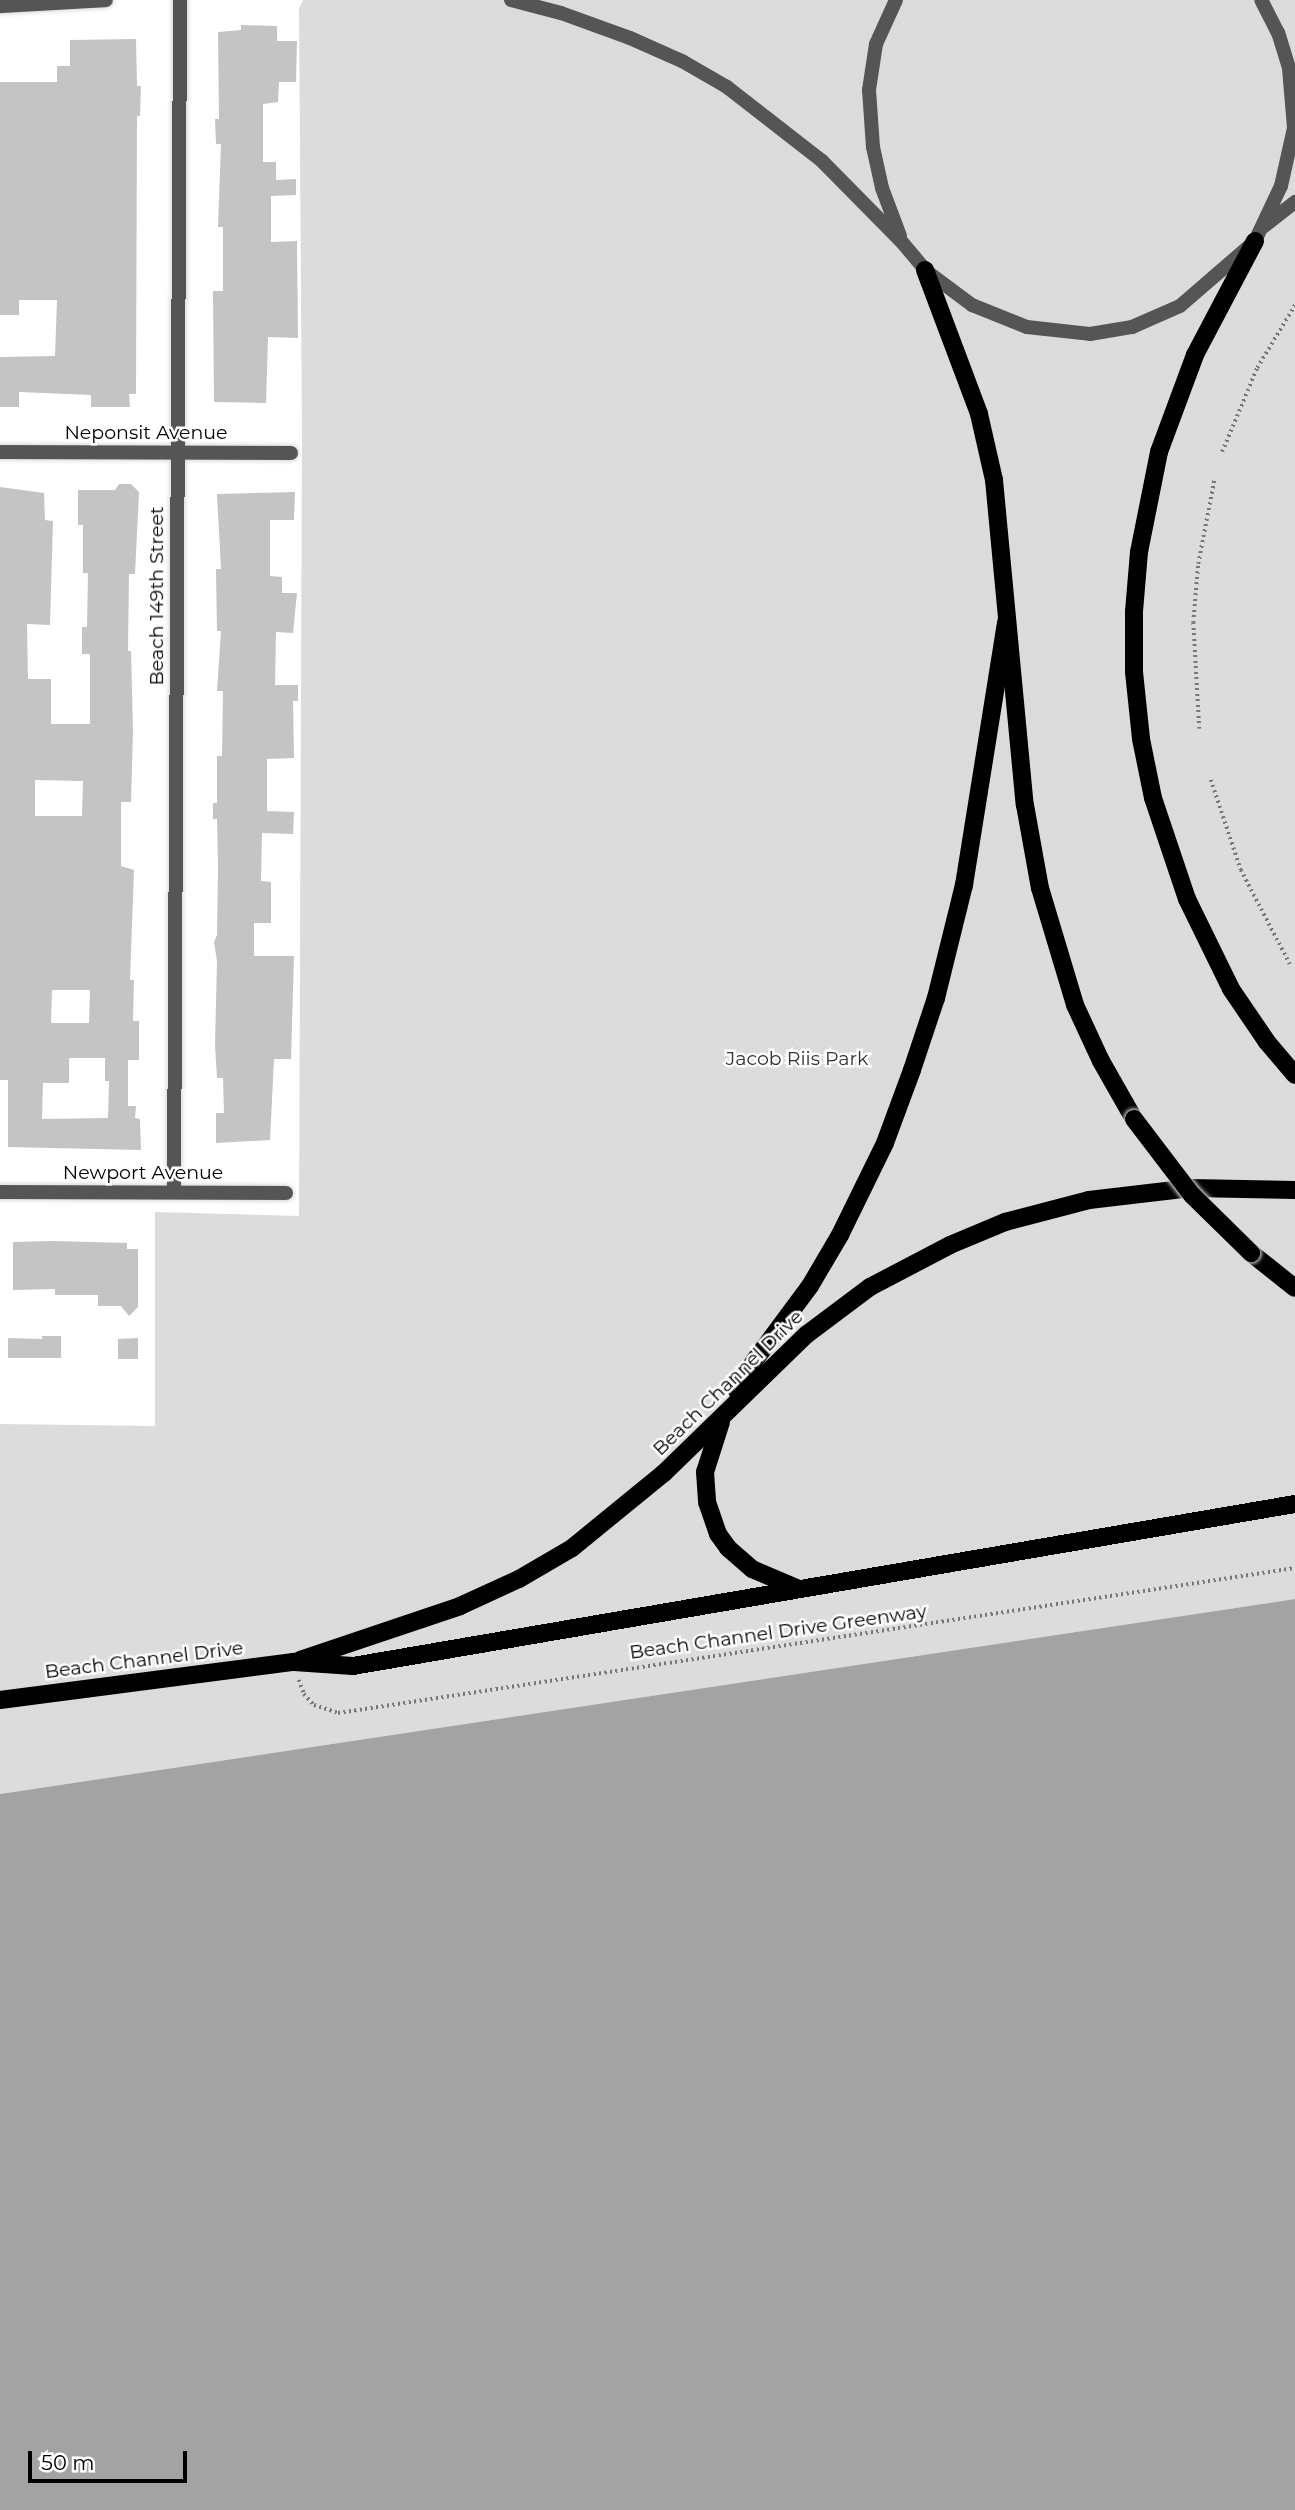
<!DOCTYPE html>
<html>
<head>
<meta charset="utf-8">
<style>
	body { margin:0 }
	#map { position:relative; width:1295px; height:2510px; overflow:hidden; background:#fff; font-family:Montserrat,sans-serif }
	div>[style] { position:absolute }
	[style*='--x'] { left:calc(var(--x)*1px); top:calc(var(--y)*1px); width:calc(var(--w)*1px); rotate:calc(var(--a)*1deg) }
	.green>* { inset:0; background:#dcdcdc }
	.water>* { inset:0; background:#a3a3a3 }
	.building>* { inset:0; background:#c4c4c4 }
	.path>* { height:3.5px; margin-top:-1.75px; transform-origin:0; background:repeating-linear-gradient(90deg,#777 0 2px,transparent 0 5.5px) }
	.roads { filter:drop-shadow(0 0 2px #dbdbdb) drop-shadow(0 0 2px #dbdbdb) }
	.minor>* { height:14px; margin:-7px; padding:0 7px; transform-origin:7px; border-radius:7px; background:#555 }
	.tertiary>* { height:14px; margin:-7px; padding:0 7px; transform-origin:7px; border-radius:7px; background:#555 }
	.primary>* { height:18px; margin:-9px; padding:0 9px; transform-origin:9px; border-radius:9px; background:#000 }
	.bridges { filter:drop-shadow(0 0 2px #dbdbdb) drop-shadow(0 0 2px #dbdbdb) }
	.primary-bridge>* { height:18px; margin:-9px; padding:0 9px; transform-origin:9px; border-radius:9px; background:#000 }
	span { translate:-50% -50%; white-space:nowrap; text-align:center; line-height:1.15; -webkit-text-stroke:5px #fff; paint-order:stroke }
	.street-label { font-size:19px; color:#000 }
	.park-label { font-size:19px; color:#333 }
	.scale { position:absolute; left:28px; top:2451px; width:159px; height:32px; box-sizing:border-box; border:4px solid #000; border-top:0; padding-left:9px; font-size:21px; line-height:24px; white-space:nowrap; color:#000; -webkit-text-stroke:5px #fff; paint-order:stroke }
</style>
</head>
<body>
<div id="map">
	<div class="green">
		<div style="clip-path:polygon(303px 0,1295px 0,1295px 1599px,0 1794px,0 1424px,155px 1426px,155px 1212px,299px 1216px,302px 436px,299px 8px)"></div>
	</div>
	<div class="water">
		<div style="clip-path:polygon(1295px 1599px,1295px 2510px,0 2510px,0 1794px)"></div>
	</div>
	<div class="building">
		<div style="clip-path:polygon(241px 25px,277px 26px,277px 41px,297px 41px,296px 82px,279px 82px,278px 102px,263px 104px,263px 162px,276px 162px,276px 180px,296px 179px,296px 195px,271px 196px,271px 242px,297px 241px,298px 338px,268px 337px,266px 403px,214px 402px,213px 291px,223px 291px,223px 227px,218px 227px,221px 144px,216px 144px,215px 119px,219px 119px,218px 32px,241px 30px)"></div>
		<div style="clip-path:polygon(136px 39px,137px 86px,141px 86px,140px 116px,137px 116px,136px 394px,129px 394px,130px 407px,91px 407px,91px 395px,19px 392px,19px 407px,0 407px,0 357px,55px 356px,57px 300px,19px 300px,19px 315px,0 315px,0 82px,57px 82px,57px 66px,70px 66px,70px 40px)"></div>
		<div style="clip-path:polygon(evenodd,119px 484px,131px 484px,139px 492px,135px 574px,129px 574px,128px 651px,131px 651px,133px 731px,131px 802px,121px 802px,121px 866px,134px 870px,130px 980px,134px 980px,133px 1021px,139px 1021px,139px 1060px,128px 1060px,128px 1106px,136px 1106px,135px 1118px,140px 1119px,141px 1150px,8px 1147px,8px 1080px,0 1080px,0 487px,44px 493px,45px 520px,53px 521px,50px 625px,27px 624px,28px 679px,51px 679px,51px 724px,90px 724px,90px 654px,82px 654px,82px 627px,87px 627px,88px 573px,83px 573px,83px 525px,78px 525px,78px 490px,115px 490px,119px 484px,35px 780px,83px 781px,82px 816px,35px 816px,35px 780px,119px 484px,52px 990px,90px 990px,89px 1023px,51px 1023px,52px 990px,119px 484px,69px 1058px,105px 1058px,105px 1081px,109px 1081px,108px 1118px,42px 1119px,43px 1083px,69px 1083px,69px 1058px)"></div>
		<div style="clip-path:polygon(295px 492px,294px 520px,270px 520px,270px 576px,282px 577px,282px 593px,297px 593px,293px 633px,276px 632px,275px 685px,298px 685px,298px 701px,293px 701px,294px 758px,267px 759px,267px 811px,294px 812px,293px 834px,262px 833px,261px 881px,271px 882px,271px 923px,254px 923px,254px 956px,294px 956px,291px 1059px,274px 1059px,270px 1140px,216px 1143px,216px 1113px,224px 1113px,223px 1078px,217px 1078px,215px 1045px,217px 961px,214px 942px,217px 935px,218px 868px,217px 819px,213px 819px,213px 803px,217px 803px,217px 756px,222px 756px,223px 691px,217px 691px,221px 631px,217px 631px,216px 569px,221px 569px,217px 494px)"></div>
		<div style="clip-path:polygon(53px 1241px,127px 1243px,127px 1249px,138px 1249px,138px 1307px,129px 1316px,121px 1306px,98px 1306px,98px 1295px,55px 1295px,55px 1289px,13px 1290px,13px 1242px)"></div>
		<div style="clip-path:polygon(42px 1336px,61px 1336px,61px 1358px,8px 1358px,8px 1338px,42px 1339px)"></div>
		<div style="clip-path:polygon(138px 1338px,138px 1359px,118px 1359px,118px 1339px)"></div>
	</div>
	<div class="path">
		<div style="--x:1222;--y:452;--w:91;--a:-67.4"></div>
		<div style="--x:1257;--y:368;--w:74;--a:-58.9"></div>
		<div style="--x:1199;--y:729;--w:106;--a:-93.2"></div>
		<div style="--x:1193;--y:623;--w:59;--a:-85.2"></div>
		<div style="--x:1198;--y:564;--w:85;--a:-79.1"></div>
		<div style="--x:1211;--y:780;--w:95;--a:71.6"></div>
		<div style="--x:1241;--y:870;--w:106;--a:62.5"></div>
		<div style="--x:299;--y:1680;--w:15;--a:70"></div>
		<div style="--x:304;--y:1694;--w:15;--a:48"></div>
		<div style="--x:314;--y:1705;--w:25;--a:18"></div>
		<div style="--x:338;--y:1713;--w:968;--a:-8.62"></div>
	</div>
	<div class="roads">
		<div class="minor">
			<div style="--x:0;--y:452;--w:291;--a:0.2"></div>
			<div style="--x:0;--y:1192;--w:286;--a:0.2"></div>
			<div style="--x:174;--y:1192;--w:1192;--a:-89.71"></div>
		</div>
		<div class="tertiary">
			<div style="--x:511;--y:0;--w:52;--a:14.6"></div>
			<div style="--x:561;--y:13;--w:73;--a:19.9"></div>
			<div style="--x:630;--y:38;--w:57;--a:23.9"></div>
			<div style="--x:682;--y:61;--w:52;--a:30"></div>
			<div style="--x:727;--y:87;--w:120;--a:37.9"></div>
			<div style="--x:822;--y:161;--w:112;--a:45.4"></div>
			<div style="--x:901;--y:241;--w:38;--a:50"></div>
			<div style="--x:925;--y:270;--w:59;--a:36.7"></div>
			<div style="--x:972;--y:305;--w:59;--a:21.8"></div>
			<div style="--x:1027;--y:327;--w:63;--a:6.3"></div>
			<div style="--x:1090;--y:334;--w:43;--a:-9.5"></div>
			<div style="--x:1132;--y:327;--w:52;--a:-23.6"></div>
			<div style="--x:1180;--y:306;--w:99;--a:-40.9"></div>
			<div style="--x:1255;--y:241;--w:61;--a:-64.7"></div>
			<div style="--x:1281;--y:186;--w:59;--a:-77.4"></div>
			<div style="--x:1294;--y:128;--w:60;--a:-94.8"></div>
			<div style="--x:1289;--y:68;--w:37;--a:-107"></div>
			<div style="--x:1278;--y:33;--w:37;--a:-117"></div>
			<div style="--x:896;--y:0;--w:48;--a:114.4"></div>
			<div style="--x:876;--y:44;--w:47;--a:98.7"></div>
			<div style="--x:869;--y:90;--w:57;--a:86"></div>
			<div style="--x:873;--y:147;--w:42;--a:77.6"></div>
			<div style="--x:882;--y:188;--w:51;--a:69.4"></div>
			<div style="--x:0;--y:6;--w:106;--a:-3.2"></div>
			<div style="--x:1263;--y:227;--w:41;--a:-38"></div>
		</div>
		<div class="primary">
			<div style="--x:1255;--y:241;--w:129;--a:117.8"></div>
			<div style="--x:1195;--y:355;--w:103;--a:110.4"></div>
			<div style="--x:1159;--y:452;--w:102;--a:101.3"></div>
			<div style="--x:1139;--y:552;--w:60;--a:94.8"></div>
			<div style="--x:1134;--y:612;--w:60;--a:90"></div>
			<div style="--x:1134;--y:672;--w:67;--a:84"></div>
			<div style="--x:1141;--y:739;--w:60;--a:78.5"></div>
			<div style="--x:1153;--y:798;--w:107;--a:71.4"></div>
			<div style="--x:1187;--y:899;--w:100;--a:63.9"></div>
			<div style="--x:1231;--y:989;--w:64;--a:55.8"></div>
			<div style="--x:1267;--y:1042;--w:43;--a:49.7"></div>
			<div style="--x:925;--y:270;--w:154;--a:69.4"></div>
			<div style="--x:979;--y:414;--w:68;--a:77.2"></div>
			<div style="--x:994;--y:480;--w:326;--a:84.6"></div>
			<div style="--x:1025;--y:805;--w:84;--a:79.8"></div>
			<div style="--x:1040;--y:888;--w:122;--a:73.3"></div>
			<div style="--x:1075;--y:1005;--w:62;--a:65.1"></div>
			<div style="--x:1101;--y:1061;--w:67;--a:60.4"></div>
			<div style="--x:1251;--y:1253;--w:56;--a:38.5"></div>
			<div style="--x:737;--y:1391;--w:36;--a:-60"></div>
			<div style="--x:755;--y:1360;--w:92;--a:-53.4"></div>
			<div style="--x:810;--y:1286;--w:59;--a:-59.5"></div>
			<div style="--x:840;--y:1235;--w:102;--a:-63.9"></div>
			<div style="--x:885;--y:1143;--w:78;--a:-69.7"></div>
			<div style="--x:912;--y:1070;--w:76;--a:-71.6"></div>
			<div style="--x:936;--y:998;--w:116;--a:-76.1"></div>
			<div style="--x:964;--y:885;--w:266;--a:-80.9"></div>
			<div style="--x:721;--y:1422;--w:52;--a:107.7"></div>
			<div style="--x:705;--y:1472;--w:30;--a:86"></div>
			<div style="--x:707;--y:1502;--w:34;--a:71"></div>
			<div style="--x:718;--y:1534;--w:17;--a:54"></div>
			<div style="--x:728;--y:1548;--w:32;--a:41"></div>
			<div style="--x:752;--y:1569;--w:51;--a:23.1"></div>
			<div style="--x:300;--y:1660;--w:169;--a:-18.6"></div>
			<div style="--x:460;--y:1606;--w:65;--a:-24.6"></div>
			<div style="--x:519;--y:1579;--w:61;--a:-30.3"></div>
			<div style="--x:572;--y:1548;--w:119;--a:-39.2"></div>
			<div style="--x:664;--y:1473;--w:198;--a:-44.2"></div>
			<div style="--x:806;--y:1335;--w:80;--a:-36.9"></div>
			<div style="--x:870;--y:1287;--w:90;--a:-27.7"></div>
			<div style="--x:950;--y:1245;--w:60;--a:-22.7"></div>
			<div style="--x:1005;--y:1222;--w:87;--a:-14.7"></div>
			<div style="--x:1089;--y:1200;--w:103;--a:-6.7"></div>
			<div style="--x:1191;--y:1188;--w:104;--a:1.1"></div>
			<div style="--x:0;--y:1700;--w:296;--a:-7.4"></div>
			<div style="--x:294;--y:1662;--w:59;--a:3.9"></div>
			<div style="--x:353;--y:1666;--w:956;--a:-9.76"></div>
		</div>
	</div>
	<div class="bridges">
		<div class="primary-bridge">
			<div style="--x:1134;--y:1119;--w:96;--a:52.7"></div>
			<div style="--x:1192;--y:1195;--w:83;--a:44.5"></div>
		</div>
	</div>
	<div class="street-label">
		<span style="left:146px;top:433px">Neponsit Avenue</span>
		<span style="left:157px;top:596px;rotate:-90deg">Beach 149th Street</span>
		<span style="left:143px;top:1173px">Newport Avenue</span>
		<span style="left:728px;top:1383px;rotate:-44deg">Beach Channel Drive</span>
		<span style="left:778px;top:1632px;rotate:-8deg">Beach Channel Drive Greenway</span>
		<span style="left:144px;top:1660px;rotate:-7deg">Beach Channel Drive</span>
	</div>
	<div class="park-label">
		<span style="left:797px;top:1059px">Jacob Riis Park</span>
	</div>
	<div class="scale">50 m</div>
</div>
</body>
</html>
